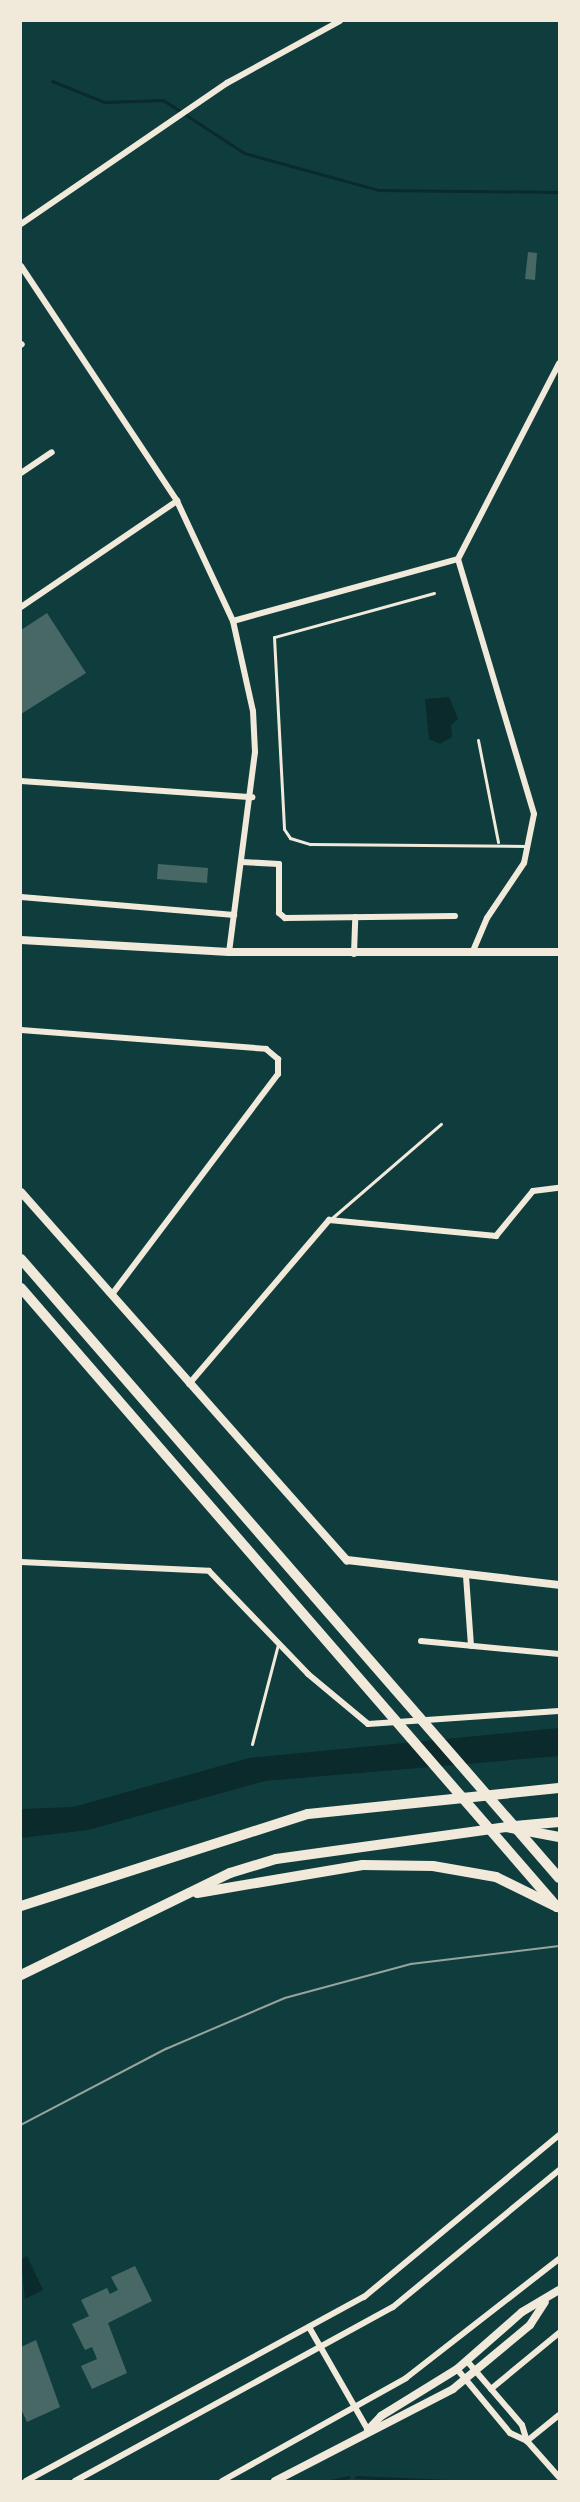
<!DOCTYPE html>
<html>
<head>
<meta charset="utf-8">
<style>
	body { margin:0 }
	#map { position:relative; width:580px; height:2502px; overflow:hidden; background:#0f3d3e; font-family:Overpass,sans-serif }
	div>[style] { position:absolute }
	[style*='--x'] { left:calc(var(--x)*1px); top:calc(var(--y)*1px); width:calc(var(--w)*1px); rotate:calc(var(--a)*1deg) }
	.water>* { inset:0; background:#0a2a2b }
	.stream>* { height:3px; margin:-1.5px; padding:0 1.5px; transform-origin:1.5px; border-radius:1.5px; background:#0a2a2b }
	.building>* { inset:0; background:#486865 }
	.service>* { height:3px; margin:-1.5px; padding:0 1.5px; transform-origin:1.5px; border-radius:1.5px; background:#f1e9da }
	.minor>* { height:6px; margin:-3px; padding:0 3px; transform-origin:3px; border-radius:3px; background:#f1e9da }
	.tertiary>* { height:8px; margin:-4px; padding:0 4px; transform-origin:4px; border-radius:4px; background:#f1e9da }
	.trunk>* { height:10px; margin:-5px; padding:0 5px; transform-origin:5px; border-radius:5px; background:#f1e9da }
	.motorway>* { height:10px; margin:-5px; padding:0 5px; transform-origin:5px; border-radius:5px; background:#f1e9da }
	.tram>* { height:1.5px; margin:-0.75px; padding:0 0.75px; transform-origin:0.75px; border-radius:0.75px; background:#97a49c }
	span { translate:-50% -50%; white-space:nowrap; text-align:center; line-height:1.15; -webkit-text-stroke:5px #f1e9da; paint-order:stroke }
	.frame { position:absolute; inset:0; border:22px solid #f1e9da; pointer-events:none }
</style>
</head>
<body>
<div id="map">
	<div class="water">
		<div style="clip-path:polygon(449px 697px,458px 719px,451px 725px,452px 737px,440px 744px,429px 739px,425px 699px)"></div>
		<div style="clip-path:polygon(559px 1728px,559px 1756px,265px 1781px,88px 1830px,21px 1838px,21px 1809px,73px 1807px,249px 1758px)"></div>
		<div style="clip-path:polygon(27px 2256px,43px 2290px,25px 2299px,21px 2259px)"></div>
	</div>
	<div class="stream">
		<div style="--x:52;--y:81;--w:56;--a:22"></div>
		<div style="--x:104;--y:102;--w:59;--a:-1.9"></div>
		<div style="--x:163;--y:100;--w:97;--a:33.2"></div>
		<div style="--x:244;--y:153;--w:139;--a:15.4"></div>
		<div style="--x:378;--y:190;--w:181;--a:0.6"></div>
		<div style="--x:356;--y:2477;--w:93;--a:2.5"></div>
		<div style="--x:331;--y:2481;--w:18;--a:-13"></div>
	</div>
	<div class="building">
		<div style="clip-path:polygon(528px 252px,537px 253px,535px 280px,525px 279px)"></div>
		<div style="clip-path:polygon(47px 613px,86px 673px,21px 714px,21px 630px)"></div>
		<div style="clip-path:polygon(158px 864px,208px 868px,207px 883px,157px 879px)"></div>
		<div style="clip-path:polygon(135px 2266px,152px 2301px,108px 2323px,127px 2373px,92px 2389px,81px 2366px,97px 2359px,92px 2347px,85px 2350px,72px 2324px,89px 2316px,81px 2300px,107px 2288px,110px 2294px,118px 2290px,111px 2277px)"></div>
		<div style="clip-path:polygon(36px 2340px,60px 2407px,27px 2422px,21px 2409px,21px 2347px)"></div>
	</div>
	<div class="service">
		<div style="--x:434;--y:593;--w:166;--a:164.6"></div>
		<div style="--x:274;--y:637;--w:192;--a:87"></div>
		<div style="--x:284;--y:829;--w:11;--a:56"></div>
		<div style="--x:290;--y:838;--w:21;--a:17"></div>
		<div style="--x:310;--y:844;--w:216;--a:0.5"></div>
		<div style="--x:478;--y:740;--w:104;--a:78.9"></div>
		<div style="--x:332;--y:1218;--w:144;--a:-40.8"></div>
		<div style="--x:252;--y:1744;--w:103;--a:-75.4"></div>
	</div>
	<div class="minor">
		<div style="--x:21;--y:224;--w:250;--a:-34.4"></div>
		<div style="--x:227;--y:83;--w:129;--a:-28.8"></div>
		<div style="--x:21;--y:266;--w:282;--a:56.4"></div>
		<div style="--x:177;--y:501;--w:132;--a:65"></div>
		<div style="--x:233;--y:621;--w:92;--a:77.5"></div>
		<div style="--x:253;--y:711;--w:41;--a:87.2"></div>
		<div style="--x:255;--y:752;--w:202;--a:97.4"></div>
		<div style="--x:21;--y:345;--w:1;--a:-45"></div>
		<div style="--x:21;--y:473;--w:37;--a:-34"></div>
		<div style="--x:458;--y:559;--w:266;--a:73.4"></div>
		<div style="--x:534;--y:814;--w:50;--a:101.5"></div>
		<div style="--x:524;--y:863;--w:66;--a:123.9"></div>
		<div style="--x:487;--y:918;--w:38;--a:113"></div>
		<div style="--x:21;--y:607;--w:189;--a:-34.2"></div>
		<div style="--x:233;--y:621;--w:233;--a:-15.4"></div>
		<div style="--x:458;--y:559;--w:220;--a:-62.7"></div>
		<div style="--x:21;--y:781;--w:232;--a:4"></div>
		<div style="--x:242;--y:862;--w:37;--a:3"></div>
		<div style="--x:279;--y:864;--w:49;--a:90"></div>
		<div style="--x:279;--y:913;--w:8;--a:40"></div>
		<div style="--x:285;--y:918;--w:170;--a:-0.7"></div>
		<div style="--x:21;--y:897;--w:214;--a:4.8"></div>
		<div style="--x:354;--y:954;--w:37;--a:-88"></div>
		<div style="--x:21;--y:1030;--w:246;--a:4.4"></div>
		<div style="--x:266;--y:1049;--w:16;--a:40"></div>
		<div style="--x:278;--y:1059;--w:15;--a:90"></div>
		<div style="--x:278;--y:1074;--w:274;--a:127"></div>
		<div style="--x:189;--y:1384;--w:216;--a:-49.5"></div>
		<div style="--x:329;--y:1220;--w:168;--a:5.5"></div>
		<div style="--x:496;--y:1236;--w:58;--a:-50.6"></div>
		<div style="--x:533;--y:1191;--w:26;--a:-7"></div>
		<div style="--x:21;--y:1562;--w:188;--a:2.7"></div>
		<div style="--x:209;--y:1571;--w:143;--a:46.1"></div>
		<div style="--x:308;--y:1674;--w:78;--a:39.8"></div>
		<div style="--x:368;--y:1724;--w:191;--a:-3.9"></div>
		<div style="--x:466;--y:1576;--w:70;--a:85.9"></div>
		<div style="--x:421;--y:1641;--w:139;--a:5.4"></div>
		<div style="--x:309;--y:2327;--w:119;--a:60.2"></div>
		<div style="--x:467;--y:2361;--w:84;--a:49.3"></div>
		<div style="--x:522;--y:2425;--w:17;--a:73"></div>
		<div style="--x:457;--y:2369;--w:83;--a:50.4"></div>
		<div style="--x:510;--y:2433;--w:19;--a:25"></div>
		<div style="--x:527;--y:2441;--w:48;--a:48.4"></div>
		<div style="--x:491;--y:2389;--w:88;--a:-39.5"></div>
		<div style="--x:527;--y:2441;--w:41;--a:-39.1"></div>
		<div style="--x:26;--y:2481;--w:385;--a:-28.6"></div>
		<div style="--x:364;--y:2297;--w:254;--a:-39.7"></div>
		<div style="--x:75;--y:2481;--w:362;--a:-28.7"></div>
		<div style="--x:393;--y:2307;--w:215;--a:-39.5"></div>
		<div style="--x:222;--y:2481;--w:211;--a:-29.2"></div>
		<div style="--x:406;--y:2378;--w:194;--a:-37.9"></div>
	</div>
	<div class="tertiary">
		<div style="--x:21;--y:940;--w:208;--a:3.3"></div>
		<div style="--x:229;--y:952;--w:330;--a:0"></div>
		<div style="--x:21;--y:1192;--w:492;--a:48.5"></div>
		<div style="--x:347;--y:1560;--w:213;--a:6.7"></div>
		<div style="--x:368;--y:2430;--w:19;--a:-47"></div>
		<div style="--x:381;--y:2416;--w:89;--a:-31.7"></div>
		<div style="--x:457;--y:2369;--w:86;--a:-41.2"></div>
		<div style="--x:522;--y:2312;--w:43;--a:-30.7"></div>
		<div style="--x:275;--y:2481;--w:200;--a:-27.3"></div>
		<div style="--x:453;--y:2389;--w:100;--a:-39.7"></div>
		<div style="--x:530;--y:2325;--w:27;--a:-57"></div>
	</div>
	<div class="trunk">
		<div style="--x:21;--y:1259;--w:820;--a:49"></div>
		<div style="--x:21;--y:1288;--w:819;--a:49.11"></div>
	</div>
	<div class="motorway">
		<div style="--x:515;--y:1826;--w:44;--a:-5.2"></div>
		<div style="--x:197;--y:1893;--w:168;--a:-9.6"></div>
		<div style="--x:363;--y:1865;--w:70;--a:0.8"></div>
		<div style="--x:433;--y:1866;--w:64;--a:9.9"></div>
		<div style="--x:496;--y:1877;--w:68;--a:26.2"></div>
		<div style="--x:21;--y:1906;--w:301;--a:-17.8"></div>
		<div style="--x:308;--y:1814;--w:252;--a:-5.9"></div>
		<div style="--x:21;--y:1975;--w:233;--a:-26"></div>
		<div style="--x:230;--y:1873;--w:48;--a:-16.9"></div>
		<div style="--x:276;--y:1859;--w:232;--a:-7.9"></div>
		<div style="--x:506;--y:1827;--w:54;--a:10.7"></div>
	</div>
	<div class="tram">
		<div style="--x:21;--y:2125;--w:164;--a:-27.7"></div>
		<div style="--x:166;--y:2049;--w:129;--a:-23.2"></div>
		<div style="--x:285;--y:1998;--w:131;--a:-15.1"></div>
		<div style="--x:411;--y:1964;--w:149;--a:-6.9"></div>
	</div>
	<div class="frame"></div>
</div>
</body>
</html>
